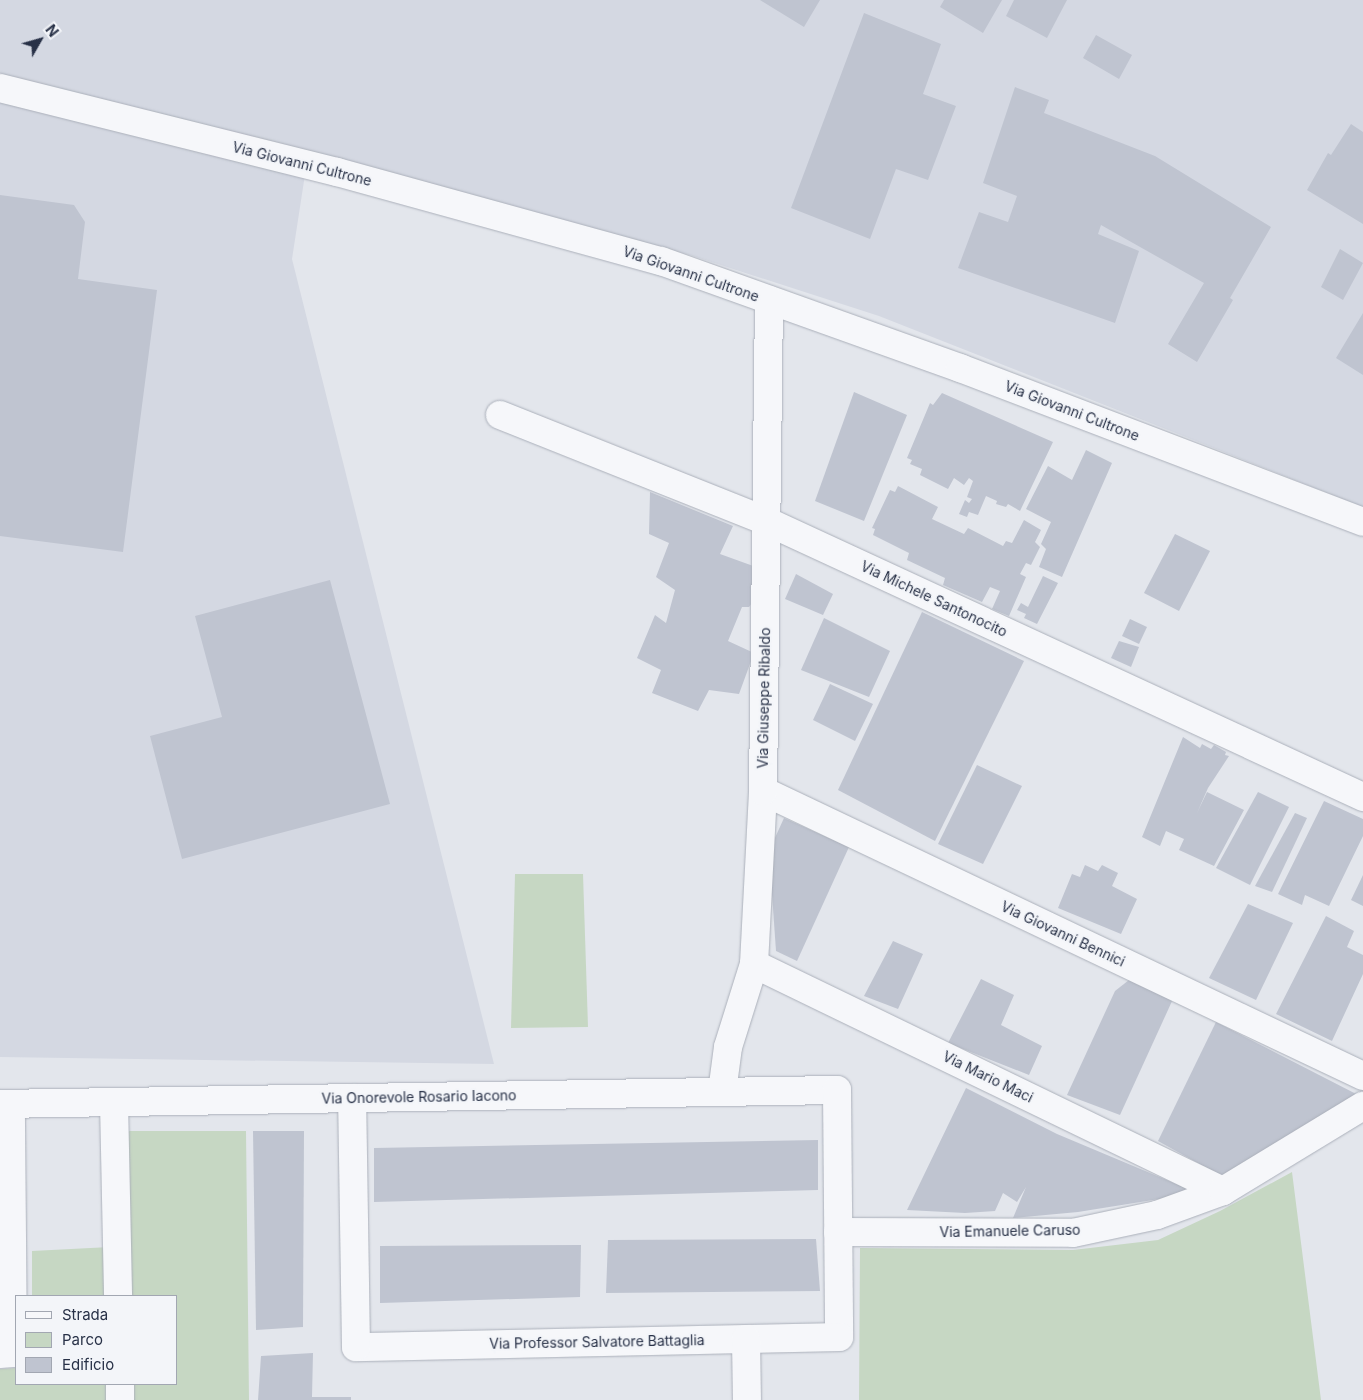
<!DOCTYPE html>
<html>
<head>
<meta charset="utf-8">
<style>
	body { margin:0 }
	#map { position:relative; width:1363px; height:1400px; overflow:hidden; background:#e3e6ec; font-family:Inter,sans-serif }
	div>[style] { position:absolute }
	[style*='--x'] { left:calc(var(--x)*1px); top:calc(var(--y)*1px); width:calc(var(--w)*1px); rotate:calc(var(--a)*1deg) }
	.built>* { inset:0; background:#d4d8e2 }
	.green>* { inset:0; background:#c6d7c3 }
	.building>* { inset:0; background:#bfc4d0 }
	.roads { filter:drop-shadow(0 0 1px #abb0ba) drop-shadow(0 0 1px #abb0ba) }
	.minor>* { height:28px; margin:-14px; padding:0 14px; transform-origin:14px; border-radius:14px; background:#f6f7fa }
	span { translate:-50% -50%; white-space:nowrap; text-align:center; line-height:1.15; -webkit-text-stroke:4px #f3f5f9; paint-order:stroke }
	.street-label { font-size:14px; color:#283147 }
	.legend { position:absolute; left:15px; top:1295px; width:162px; height:90px; box-sizing:border-box; background:#f3f5f9; border:1px solid #a2a7b2; margin:0; padding:6px 9px; list-style:none; font-size:15px; color:#283147 }
	.legend li { display:flex; align-items:center; gap:10px; height:25px }
	.legend b { width:25px; border:1px solid #a2a7b2 }
	.north { position:absolute; left:15px; top:15px; width:50px; height:50px; -webkit-text-stroke:4px #f3f5f9; paint-order:stroke; rotate:52deg; font-size:14px; font-weight:700; line-height:20px; text-align:center; color:#283147 }
	.north::after { content:''; display:block; margin:auto; width:18px; height:22px; background:#283147; clip-path:polygon(50% 0,100% 100%,50% 72%,0 100%) }
</style>
</head>
<body>
<div id="map">
	<div class="built">
		<div style="clip-path:polygon(0 0,1363px 0,1363px 507px,879px 316px,693px 256px,420px 182px,308px 155px,292px 259px,494px 1064px,0 1057px)"></div>
	</div>
	<div class="green">
		<div style="clip-path:polygon(515px 874px,583px 874px,588px 1027px,511px 1028px)"></div>
		<div style="clip-path:polygon(125px 1131px,246px 1131px,249px 1400px,128px 1400px,128px 1384px,176px 1384px,176px 1296px,127px 1296px)"></div>
		<div style="clip-path:polygon(1292px 1172px,1321px 1400px,859px 1400px,860px 1248px,1073px 1250px,1158px 1240px,1220px 1211px)"></div>
		<div style="clip-path:polygon(110px 1247px,112px 1296px,32px 1296px,32px 1251px)"></div>
		<div style="clip-path:polygon(16px 1368px,16px 1384px,114px 1384px,115px 1400px,0 1400px,0 1369px)"></div>
	</div>
	<div class="building">
		<div style="clip-path:polygon(760px 0,820px 0,804px 27px)"></div>
		<div style="clip-path:polygon(944px 0,1002px 0,983px 33px,940px 7px)"></div>
		<div style="clip-path:polygon(1014px 0,1067px 0,1047px 38px,1006px 16px)"></div>
		<div style="clip-path:polygon(864px 13px,941px 44px,923px 94px,956px 106px,928px 180px,896px 169px,870px 239px,791px 208px)"></div>
		<div style="clip-path:polygon(1096px 35px,1132px 55px,1119px 79px,1083px 58px)"></div>
		<div style="clip-path:polygon(1015px 87px,1049px 100px,1044px 113px,1155px 156px,1271px 227px,1230px 298px,1233px 300px,1197px 362px,1168px 344px,1204px 283px,1101px 225px,1098px 234px,1139px 251px,1115px 323px,958px 268px,979px 212px,1008px 222px,1017px 196px,983px 183px)"></div>
		<div style="clip-path:polygon(1351px 124px,1363px 132px,1363px 224px,1307px 190px,1328px 153px,1331px 155px)"></div>
		<div style="clip-path:polygon(0 195px,74px 205px,85px 222px,78px 279px,157px 290px,123px 552px,0 536px)"></div>
		<div style="clip-path:polygon(1340px 249px,1363px 263px,1343px 300px,1321px 287px)"></div>
		<div style="clip-path:polygon(1363px 313px,1363px 375px,1336px 358px)"></div>
		<div style="clip-path:polygon(854px 392px,907px 415px,864px 521px,815px 501px)"></div>
		<div style="clip-path:polygon(942px 393px,1053px 442px,1020px 511px,1008px 504px,1006px 507px,996px 504px,997px 501px,986px 496px,978px 515px,969px 512px,967px 517px,959px 514px,965px 500px,969px 503px,972px 499px,967px 497px,973px 481px,969px 478px,964px 485px,954px 478px,948px 489px,920px 475px,922px 469px,910px 464px,912px 460px,907px 458px,930px 403px,933px 405px)"></div>
		<div style="clip-path:polygon(1086px 450px,1112px 463px,1062px 577px,1039px 567px,1046px 549px,1041px 544px,1051px 522px,1026px 509px,1048px 466px,1072px 480px)"></div>
		<div style="clip-path:polygon(898px 486px,938px 507px,932px 519px,964px 534px,968px 528px,1003px 546px,1006px 541px,1012px 543px,1024px 520px,1041px 530px,1035px 542px,1040px 547px,1031px 565px,1026px 563px,1020px 574px,1026px 577px,1009px 616px,992px 609px,1000px 591px,990px 587px,982px 602px,943px 585px,945px 578px,907px 560px,909px 553px,873px 535px,875px 529px,872px 528px,890px 490px,895px 492px)"></div>
		<div style="clip-path:polygon(650px 492px,733px 526px,720px 554px,756px 567px,755px 599px,749px 607px,742px 607px,728px 641px,754px 653px,739px 694px,709px 690px,698px 711px,652px 693px,661px 670px,637px 658px,655px 615px,666px 623px,675px 590px,656px 577px,669px 543px,649px 534px)"></div>
		<div style="clip-path:polygon(1175px 534px,1210px 551px,1179px 611px,1144px 593px)"></div>
		<div style="clip-path:polygon(796px 574px,833px 594px,823px 615px,785px 599px)"></div>
		<div style="clip-path:polygon(1043px 576px,1058px 583px,1037px 624px,1024px 618px,1026px 614px,1017px 610px,1021px 603px,1028px 607px)"></div>
		<div style="clip-path:polygon(330px 580px,390px 804px,182px 859px,150px 736px,222px 717px,195px 616px)"></div>
		<div style="clip-path:polygon(922px 612px,1024px 661px,935px 841px,838px 790px)"></div>
		<div style="clip-path:polygon(824px 618px,890px 651px,869px 697px,801px 670px)"></div>
		<div style="clip-path:polygon(1130px 619px,1147px 627px,1139px 644px,1122px 636px)"></div>
		<div style="clip-path:polygon(1119px 641px,1139px 647px,1131px 667px,1111px 658px)"></div>
		<div style="clip-path:polygon(830px 684px,873px 704px,855px 741px,813px 720px)"></div>
		<div style="clip-path:polygon(1183px 737px,1200px 748px,1202px 744px,1211px 749px,1214px 745px,1226px 752px,1225px 755px,1229px 756px,1208px 788px,1197px 813px,1207px 792px,1244px 810px,1214px 866px,1179px 850px,1184px 839px,1166px 831px,1160px 846px,1142px 837px)"></div>
		<div style="clip-path:polygon(977px 765px,1022px 786px,983px 864px,938px 844px)"></div>
		<div style="clip-path:polygon(1258px 792px,1289px 807px,1250px 885px,1216px 868px)"></div>
		<div style="clip-path:polygon(1324px 801px,1363px 819px,1363px 836px,1329px 906px,1305px 895px,1302px 905px,1278px 894px)"></div>
		<div style="clip-path:polygon(1295px 813px,1307px 818px,1272px 892px,1255px 886px)"></div>
		<div style="clip-path:polygon(784px 818px,849px 847px,797px 961px,776px 951px,769px 851px)"></div>
		<div style="clip-path:polygon(1085px 865px,1098px 871px,1102px 865px,1118px 873px,1112px 886px,1137px 899px,1121px 934px,1058px 908px,1072px 874px,1080px 877px)"></div>
		<div style="clip-path:polygon(1363px 875px,1363px 906px,1351px 900px)"></div>
		<div style="clip-path:polygon(1248px 904px,1293px 923px,1256px 1000px,1209px 978px)"></div>
		<div style="clip-path:polygon(1326px 916px,1354px 931px,1347px 947px,1363px 955px,1363px 974px,1332px 1041px,1276px 1014px)"></div>
		<div style="clip-path:polygon(893px 941px,923px 954px,898px 1009px,864px 996px)"></div>
		<div style="clip-path:polygon(981px 979px,1014px 995px,1001px 1025px,1042px 1046px,1029px 1075px,948px 1043px)"></div>
		<div style="clip-path:polygon(1129px 980px,1173px 999px,1120px 1115px,1067px 1095px,1115px 991px)"></div>
		<div style="clip-path:polygon(1216px 1022px,1362px 1097px,1225px 1178px,1158px 1141px)"></div>
		<div style="clip-path:polygon(966px 1088px,1057px 1134px,1181px 1186px,1185px 1188px,1184px 1195px,1078px 1212px,1013px 1218px,1026px 1187px,1017px 1202px,1003px 1193px,995px 1211px,965px 1213px,907px 1210px)"></div>
		<div style="clip-path:polygon(253px 1131px,304px 1131px,303px 1327px,256px 1330px)"></div>
		<div style="clip-path:polygon(818px 1140px,818px 1190px,374px 1202px,374px 1148px)"></div>
		<div style="clip-path:polygon(816px 1239px,820px 1291px,606px 1293px,608px 1240px)"></div>
		<div style="clip-path:polygon(581px 1245px,580px 1297px,380px 1303px,380px 1246px)"></div>
		<div style="clip-path:polygon(313px 1353px,312px 1397px,351px 1397px,351px 1400px,258px 1400px,261px 1356px)"></div>
	</div>
	<div class="roads">
		<div class="minor">
			<div style="--x:0;--y:88;--w:347;--a:14"></div>
			<div style="--x:337;--y:172;--w:336;--a:15.4"></div>
			<div style="--x:661;--y:261;--w:318;--a:19.7"></div>
			<div style="--x:960;--y:368;--w:431;--a:20.9"></div>
			<div style="--x:500;--y:415;--w:286;--a:21.7"></div>
			<div style="--x:766;--y:521;--w:658;--a:24.81"></div>
			<div style="--x:763;--y:791;--w:664;--a:25.41"></div>
			<div style="--x:754;--y:964;--w:521;--a:25.83"></div>
			<div style="--x:722;--y:1092;--w:45;--a:-82.4"></div>
			<div style="--x:728;--y:1047;--w:87;--a:-72.6"></div>
			<div style="--x:754;--y:964;--w:173;--a:-87"></div>
			<div style="--x:763;--y:791;--w:491;--a:-89.3"></div>
			<div style="--x:114;--y:1102;--w:194;--a:88.8"></div>
			<div style="--x:0;--y:1104;--w:837;--a:-0.96"></div>
			<div style="--x:837;--y:1090;--w:247;--a:89.5"></div>
			<div style="--x:839;--y:1337;--w:483;--a:178.8"></div>
			<div style="--x:356;--y:1347;--w:249;--a:-90.9"></div>
			<div style="--x:838;--y:1232;--w:235;--a:0.2"></div>
			<div style="--x:1073;--y:1233;--w:86;--a:-12.1"></div>
			<div style="--x:1157;--y:1215;--w:70;--a:-20"></div>
			<div style="--x:1223;--y:1191;--w:164;--a:-31.3"></div>
			<div style="--x:746;--y:1339;--w:61;--a:89.1"></div>
			<div style="--x:0;--y:1354;--w:13;--a:-4"></div>
			<div style="--x:13;--y:1353;--w:249;--a:-90.5"></div>
			<div style="--x:120;--y:1384;--w:16;--a:90"></div>
		</div>
	</div>
	<div class="street-label">
		<span style="left:302px;top:164px;rotate:14deg">Via Giovanni Cultrone</span>
		<span style="left:691px;top:274px;rotate:19deg">Via Giovanni Cultrone</span>
		<span style="left:1072px;top:411px;rotate:21deg">Via Giovanni Cultrone</span>
		<span style="left:934px;top:599px;rotate:25deg">Via Michele Santonocito</span>
		<span style="left:764px;top:698px;rotate:-89deg">Via Giuseppe Ribaldo</span>
		<span style="left:1063px;top:934px;rotate:25deg">Via Giovanni Bennici</span>
		<span style="left:988px;top:1077px;rotate:26deg">Via Mario Maci</span>
		<span style="left:419px;top:1097px;rotate:-1deg">Via Onorevole Rosario Iacono</span>
		<span style="left:1010px;top:1231px;rotate:-1deg">Via Emanuele Caruso</span>
		<span style="left:597px;top:1342px;rotate:-1deg">Via Professor Salvatore Battaglia</span>
	</div>
	<ul class="legend">
	<li><b style="height:6px;background:#f6f7fa"></b>Strada</li>
	<li><b style="height:14px;background:#c6d7c3"></b>Parco</li>
	<li><b style="height:14px;background:#bfc4d0"></b>Edificio</li>
	</ul>
	<div class="north">N</div>
</div>
</body>
</html>
